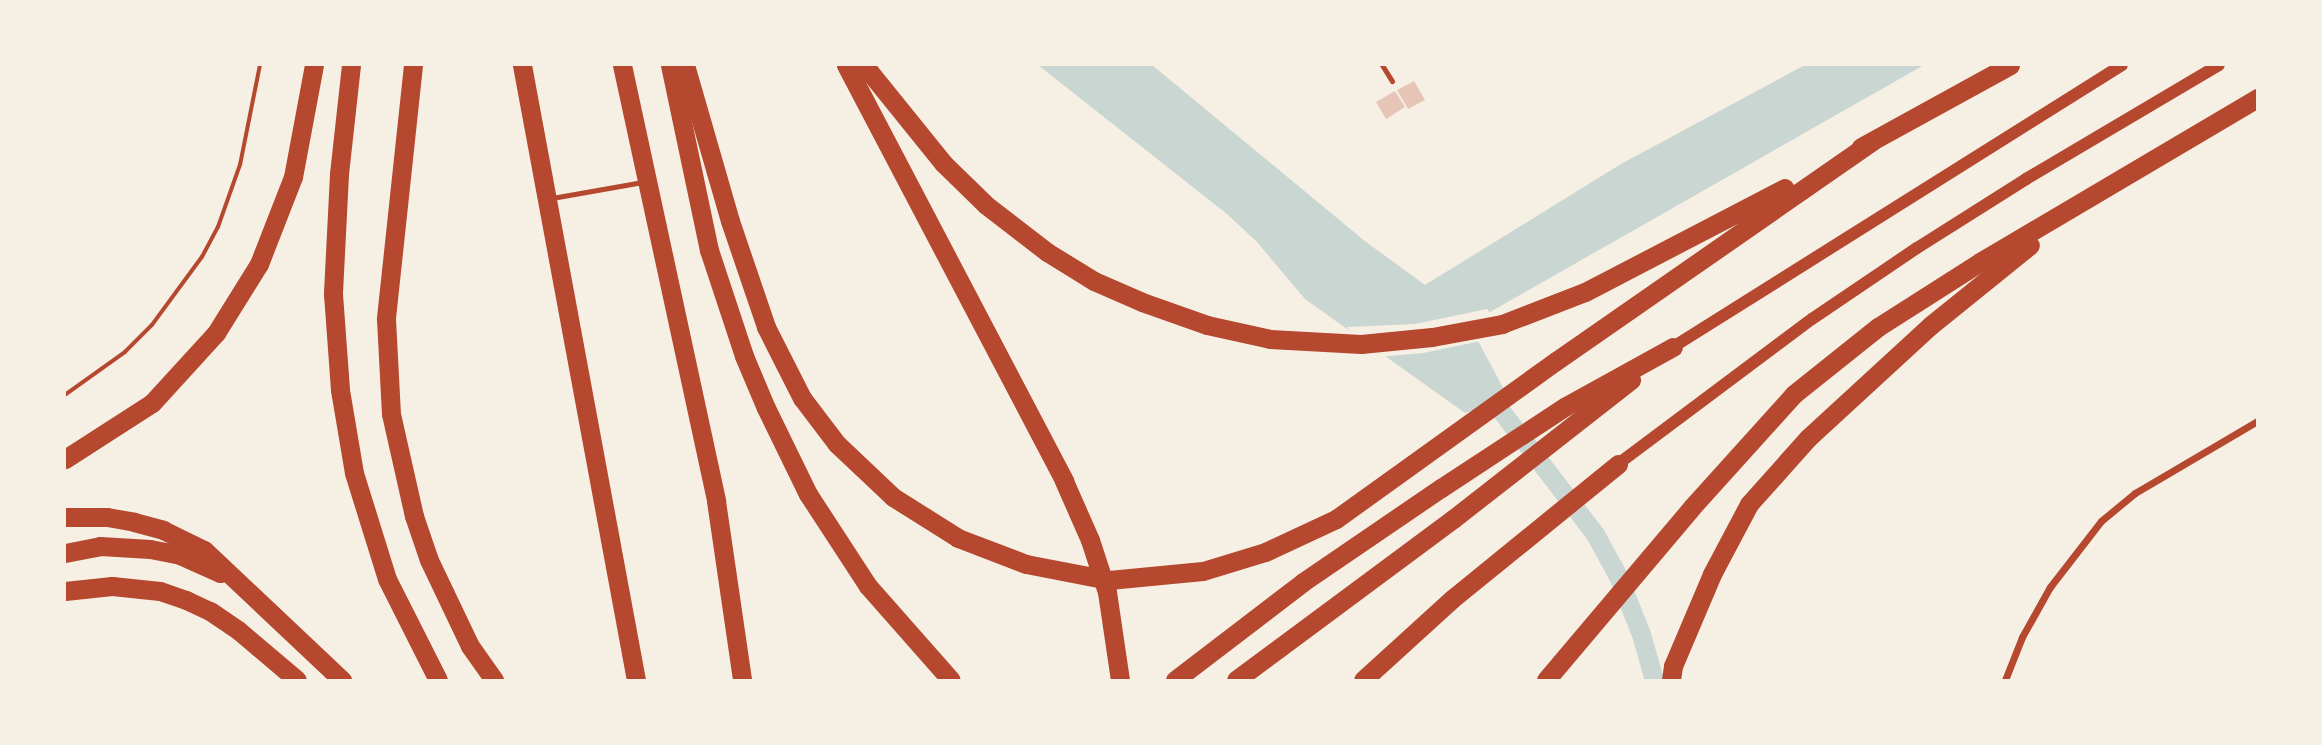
<!DOCTYPE html>
<html>
<head>
<meta charset="utf-8">
<style>
	body { margin:0 }
	#map { position:relative; width:2322px; height:745px; overflow:hidden; background:#f6efe4; font-family:Figtree,sans-serif }
	div>[style] { position:absolute }
	[style*='--x'] { left:calc(var(--x)*1px); top:calc(var(--y)*1px); width:calc(var(--w)*1px); rotate:calc(var(--a)*1deg) }
	.water>* { inset:0; background:#c9d6d2 }
	.pier>* { inset:0; background:#f6efe4 }
	.canal>* { height:19px; margin:-9.5px; padding:0 9.5px; transform-origin:9.5px; border-radius:9.5px; background:#c9d6d2 }
	.building>* { inset:0; background:#e6c5b7 }
	.path>* { height:3.5px; margin:-1.75px; padding:0 1.75px; transform-origin:1.75px; border-radius:1.75px; background:#b5482f }
	.service>* { height:5px; margin:-2.5px; padding:0 2.5px; transform-origin:2.5px; border-radius:2.5px; background:#b5482f }
	.minor>* { height:7px; margin:-3.5px; padding:0 3.5px; transform-origin:3.5px; border-radius:3.5px; background:#b5482f }
	.tertiary>* { height:12px; margin:-6px; padding:0 6px; transform-origin:6px; border-radius:6px; background:#b5482f }
	.motorway>* { height:19px; margin:-9.5px; padding:0 9.5px; transform-origin:9.5px; border-radius:9.5px; background:#b5482f }
	span { translate:-50% -50%; white-space:nowrap; text-align:center; line-height:1.15; -webkit-text-stroke:7px #f6efe4; paint-order:stroke }
	.frame { position:absolute; inset:0; border:66px solid #f6efe4; pointer-events:none }
</style>
</head>
<body>
<div id="map">
	<div class="water">
		<div style="clip-path:polygon(1038px 65px,1152px 65px,1366px 242px,1425px 285px,1621px 164px,1805px 65px,1924px 65px,1469px 324px,1509px 399px,1465px 413px,1305px 299px,1257px 242px,1227px 214px)"></div>
	</div>
	<div class="pier">
		<div style="clip-path:polygon(1487px 309px,1492px 315px,1473px 326px,1481px 341px,1423px 353px,1380px 357px,1357px 341px,1347px 327px,1415px 324px)"></div>
	</div>
	<div class="canal">
		<div style="--x:1486;--y:391;--w:180;--a:52.7"></div>
		<div style="--x:1595;--y:534;--w:48;--a:61.3"></div>
		<div style="--x:1618;--y:576;--w:62;--a:68.4"></div>
		<div style="--x:1641;--y:634;--w:48;--a:74.2"></div>
	</div>
	<div class="building">
		<div style="clip-path:polygon(1414px 81px,1425px 100px,1408px 109px,1397px 90px)"></div>
		<div style="clip-path:polygon(1395px 91px,1405px 107px,1386px 119px,1376px 102px)"></div>
	</div>
	<div class="path">
		<div style="--x:65;--y:395;--w:74;--a:-35.6"></div>
		<div style="--x:125;--y:352;--w:38;--a:-45"></div>
		<div style="--x:152;--y:325;--w:84;--a:-53.7"></div>
		<div style="--x:202;--y:257;--w:34;--a:-62"></div>
		<div style="--x:218;--y:227;--w:66;--a:-70.5"></div>
		<div style="--x:240;--y:165;--w:102;--a:-78.7"></div>
	</div>
	<div class="service">
		<div style="--x:1382;--y:65;--w:19;--a:58"></div>
		<div style="--x:552;--y:198;--w:92;--a:-10"></div>
	</div>
	<div class="minor">
		<div style="--x:2005;--y:680;--w:46;--a:-68.4"></div>
		<div style="--x:2022;--y:637;--w:57;--a:-60.8"></div>
		<div style="--x:2050;--y:587;--w:83;--a:-52.3"></div>
		<div style="--x:2101;--y:521;--w:44;--a:-39.5"></div>
		<div style="--x:2135;--y:493;--w:142;--a:-30.5"></div>
	</div>
	<div class="tertiary">
		<div style="--x:1673;--y:347;--w:530;--a:-32.13"></div>
		<div style="--x:1618;--y:464;--w:242;--a:-36.8"></div>
		<div style="--x:1812;--y:319;--w:127;--a:-34.1"></div>
		<div style="--x:1917;--y:248;--w:129;--a:-32.3"></div>
		<div style="--x:2026;--y:179;--w:224;--a:-30.6"></div>
	</div>
	<div class="motorway">
		<div style="--x:351;--y:65;--w:110;--a:96.3"></div>
		<div style="--x:339;--y:174;--w:120;--a:92.9"></div>
		<div style="--x:333;--y:294;--w:96;--a:85.8"></div>
		<div style="--x:340;--y:390;--w:84;--a:80.4"></div>
		<div style="--x:354;--y:473;--w:111;--a:72.7"></div>
		<div style="--x:387;--y:579;--w:113;--a:63.2"></div>
		<div style="--x:413;--y:65;--w:255;--a:96.1"></div>
		<div style="--x:386;--y:319;--w:95;--a:87"></div>
		<div style="--x:391;--y:414;--w:105;--a:77.3"></div>
		<div style="--x:414;--y:516;--w:46;--a:71.2"></div>
		<div style="--x:429;--y:560;--w:95;--a:64.5"></div>
		<div style="--x:470;--y:646;--w:42;--a:54.8"></div>
		<div style="--x:522;--y:65;--w:625;--a:79.5"></div>
		<div style="--x:622;--y:65;--w:446;--a:77.8"></div>
		<div style="--x:716;--y:501;--w:181;--a:81.7"></div>
		<div style="--x:670;--y:65;--w:189;--a:78.1"></div>
		<div style="--x:709;--y:250;--w:112;--a:71.7"></div>
		<div style="--x:744;--y:356;--w:56;--a:67.1"></div>
		<div style="--x:766;--y:408;--w:96;--a:64"></div>
		<div style="--x:808;--y:494;--w:110;--a:56.9"></div>
		<div style="--x:868;--y:586;--w:125;--a:48.6"></div>
		<div style="--x:685;--y:65;--w:162;--a:73.9"></div>
		<div style="--x:730;--y:221;--w:112;--a:71.2"></div>
		<div style="--x:766;--y:327;--w:80;--a:63.1"></div>
		<div style="--x:802;--y:398;--w:58;--a:52.7"></div>
		<div style="--x:837;--y:444;--w:77;--a:43.4"></div>
		<div style="--x:893;--y:497;--w:77;--a:32.2"></div>
		<div style="--x:958;--y:538;--w:73;--a:20.9"></div>
		<div style="--x:1026;--y:564;--w:85;--a:10.9"></div>
		<div style="--x:1109;--y:580;--w:94;--a:-5.5"></div>
		<div style="--x:1203;--y:571;--w:65;--a:-17"></div>
		<div style="--x:1265;--y:552;--w:78;--a:-24.9"></div>
		<div style="--x:1336;--y:519;--w:271;--a:-35.7"></div>
		<div style="--x:1556;--y:361;--w:386;--a:-34.8"></div>
		<div style="--x:846;--y:65;--w:470;--a:62.3"></div>
		<div style="--x:1064;--y:481;--w:64;--a:66.2"></div>
		<div style="--x:1090;--y:540;--w:55;--a:71.9"></div>
		<div style="--x:1107;--y:592;--w:89;--a:81.6"></div>
		<div style="--x:864;--y:65;--w:126;--a:51.1"></div>
		<div style="--x:943;--y:163;--w:60;--a:44.3"></div>
		<div style="--x:986;--y:205;--w:77;--a:37.6"></div>
		<div style="--x:1047;--y:252;--w:55;--a:31.7"></div>
		<div style="--x:1094;--y:281;--w:52;--a:23.6"></div>
		<div style="--x:1142;--y:302;--w:69;--a:19.5"></div>
		<div style="--x:1207;--y:325;--w:65;--a:12.5"></div>
		<div style="--x:1270;--y:339;--w:91;--a:3.1"></div>
		<div style="--x:1361;--y:344;--w:71;--a:-5.6"></div>
		<div style="--x:1432;--y:337;--w:71;--a:-10.5"></div>
		<div style="--x:1502;--y:324;--w:89;--a:-21.1"></div>
		<div style="--x:1585;--y:292;--w:225;--a:-27.5"></div>
		<div style="--x:1861;--y:147;--w:170;--a:-28.8"></div>
		<div style="--x:65;--y:459;--w:103;--a:-32.8"></div>
		<div style="--x:152;--y:403;--w:95;--a:-47.6"></div>
		<div style="--x:216;--y:333;--w:81;--a:-58.1"></div>
		<div style="--x:259;--y:264;--w:93;--a:-68.7"></div>
		<div style="--x:293;--y:177;--w:114;--a:-79.4"></div>
		<div style="--x:65;--y:517;--w:42;--a:0"></div>
		<div style="--x:107;--y:517;--w:27;--a:10"></div>
		<div style="--x:134;--y:522;--w:30;--a:15"></div>
		<div style="--x:163;--y:530;--w:46;--a:26"></div>
		<div style="--x:204;--y:550;--w:190;--a:43.3"></div>
		<div style="--x:65;--y:553;--w:36;--a:-11"></div>
		<div style="--x:100;--y:546;--w:50;--a:3.4"></div>
		<div style="--x:150;--y:549;--w:31;--a:11"></div>
		<div style="--x:180;--y:555;--w:44;--a:24.2"></div>
		<div style="--x:65;--y:591;--w:47;--a:-6.1"></div>
		<div style="--x:112;--y:586;--w:48;--a:5.9"></div>
		<div style="--x:160;--y:591;--w:28;--a:19"></div>
		<div style="--x:186;--y:600;--w:26;--a:25"></div>
		<div style="--x:210;--y:611;--w:34;--a:34"></div>
		<div style="--x:238;--y:630;--w:77;--a:40.3"></div>
		<div style="--x:1175;--y:680;--w:161;--a:-37.4"></div>
		<div style="--x:1303;--y:582;--w:167;--a:-34.3"></div>
		<div style="--x:1441;--y:488;--w:149;--a:-33.3"></div>
		<div style="--x:1566;--y:406;--w:122;--a:-28.9"></div>
		<div style="--x:1236;--y:680;--w:270;--a:-36.6"></div>
		<div style="--x:1453;--y:519;--w:226;--a:-38"></div>
		<div style="--x:1363;--y:680;--w:120;--a:-42.3"></div>
		<div style="--x:1452;--y:599;--w:214;--a:-39.1"></div>
		<div style="--x:1546;--y:680;--w:226;--a:-49.8"></div>
		<div style="--x:1692;--y:507;--w:152;--a:-47.9"></div>
		<div style="--x:1794;--y:394;--w:107;--a:-38.6"></div>
		<div style="--x:1878;--y:327;--w:121;--a:-32.5"></div>
		<div style="--x:1980;--y:262;--w:322;--a:-30.6"></div>
		<div style="--x:1671;--y:680;--w:14;--a:-82"></div>
		<div style="--x:1673;--y:666;--w:100;--a:-67"></div>
		<div style="--x:1712;--y:574;--w:79;--a:-62.1"></div>
		<div style="--x:1749;--y:504;--w:89;--a:-48.2"></div>
		<div style="--x:1808;--y:438;--w:167;--a:-42.6"></div>
		<div style="--x:1931;--y:325;--w:127;--a:-38.9"></div>
	</div>
	<div class="frame"></div>
</div>
</body>
</html>
